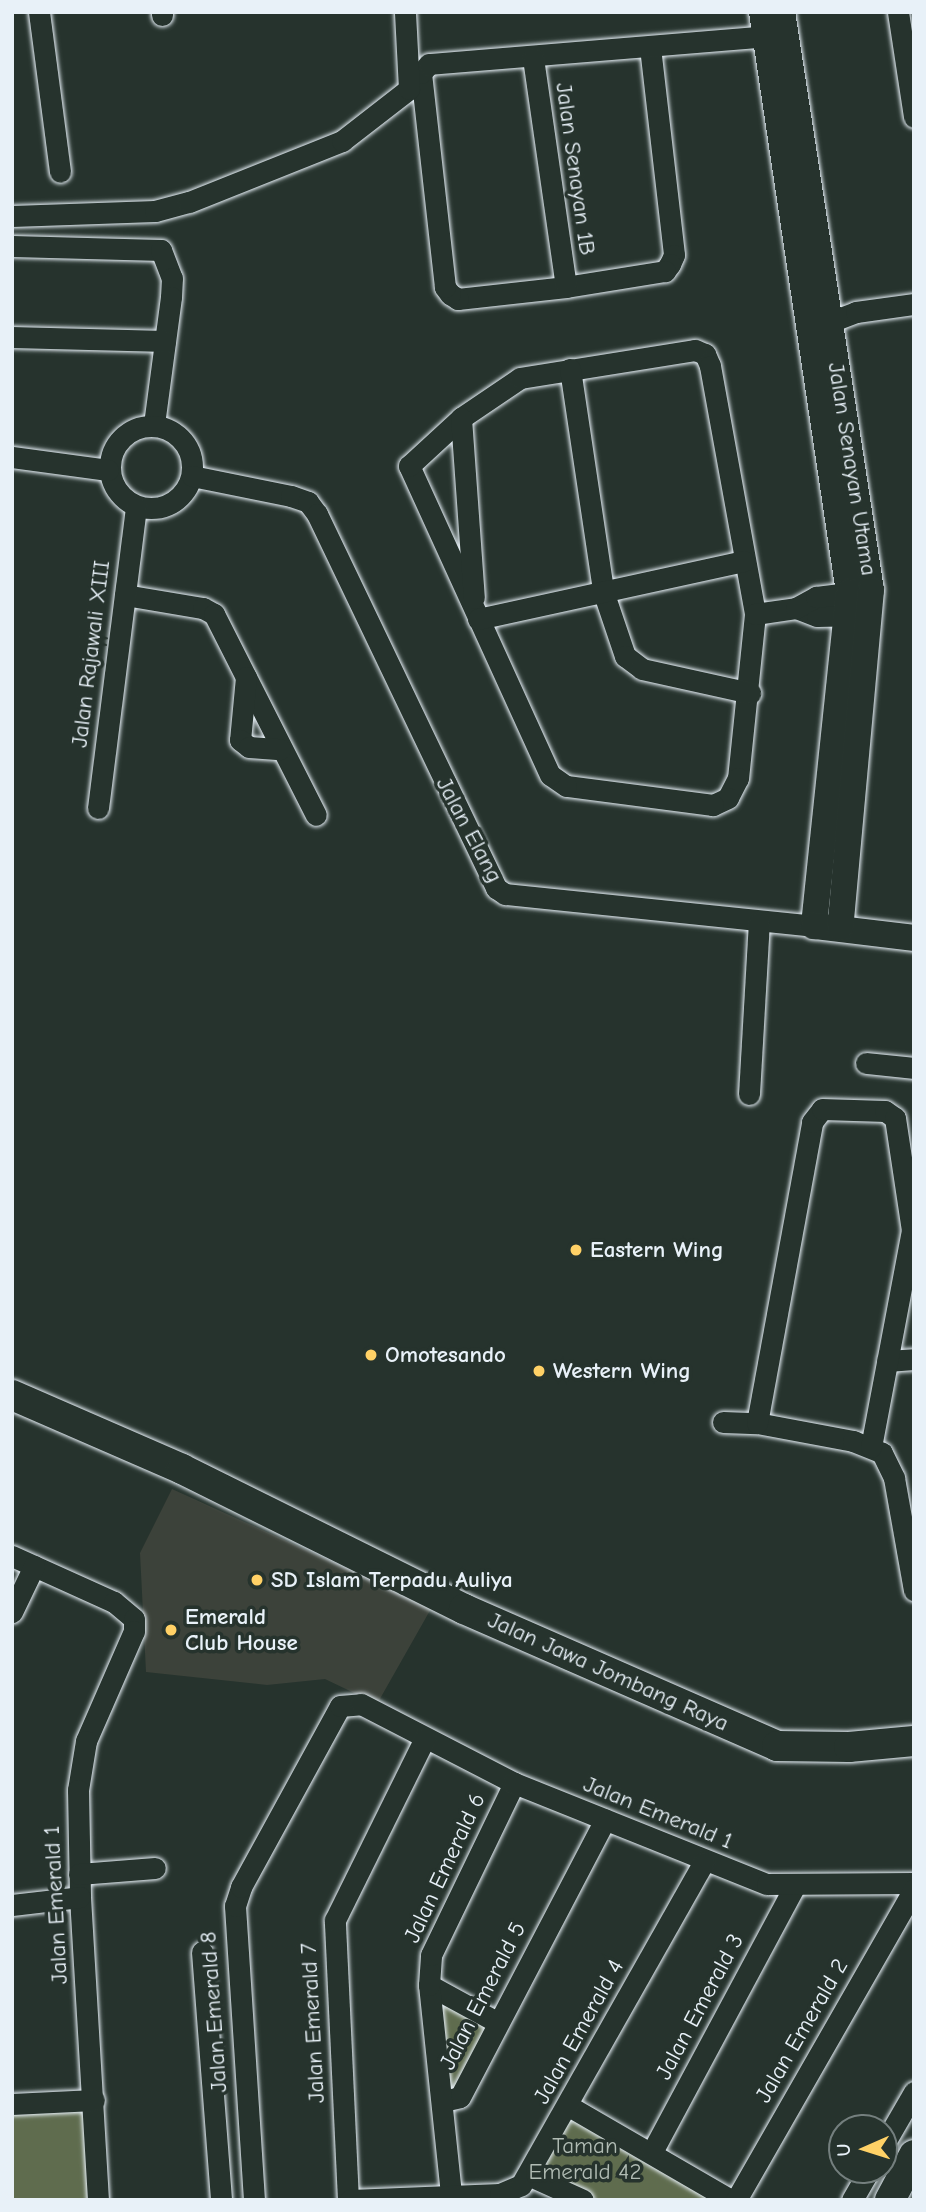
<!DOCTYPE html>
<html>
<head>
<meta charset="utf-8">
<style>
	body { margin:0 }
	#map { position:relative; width:926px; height:2212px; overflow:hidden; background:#26332d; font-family:"Comic Neue",sans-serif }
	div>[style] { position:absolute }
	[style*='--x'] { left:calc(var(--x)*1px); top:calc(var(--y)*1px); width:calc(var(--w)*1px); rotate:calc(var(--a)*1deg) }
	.built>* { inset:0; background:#3c423a }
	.green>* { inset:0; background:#5f6c4e }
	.roads { filter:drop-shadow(0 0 2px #e8f1f8) drop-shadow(0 0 2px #e8f1f8) }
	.minor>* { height:21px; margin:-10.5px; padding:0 10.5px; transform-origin:10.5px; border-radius:10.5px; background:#26332d }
	.minor>.ring { margin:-10.5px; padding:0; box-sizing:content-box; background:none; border:21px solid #26332d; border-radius:50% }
	.tertiary>* { height:26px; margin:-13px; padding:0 13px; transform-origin:13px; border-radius:13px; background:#26332d }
	.secondary>* { height:30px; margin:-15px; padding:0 15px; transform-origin:15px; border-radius:15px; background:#26332d }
	.dots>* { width:19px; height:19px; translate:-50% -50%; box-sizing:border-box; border:4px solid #26332d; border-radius:50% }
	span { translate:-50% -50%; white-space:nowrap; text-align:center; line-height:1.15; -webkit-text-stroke:7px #26332d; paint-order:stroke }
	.street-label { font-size:23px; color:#e8f1f8 }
	.poi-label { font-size:23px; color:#e8f1f8; font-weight:700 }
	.left { translate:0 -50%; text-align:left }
	.park-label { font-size:23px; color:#b1bcb4 }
	.frame { position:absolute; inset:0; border:14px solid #e8f1f8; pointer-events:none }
	.north { position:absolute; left:828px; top:2114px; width:70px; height:70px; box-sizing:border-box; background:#26332d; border:2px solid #747f7e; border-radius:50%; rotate:267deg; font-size:19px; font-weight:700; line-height:28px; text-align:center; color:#e8f1f8 }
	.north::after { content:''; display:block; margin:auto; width:24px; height:32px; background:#ffd166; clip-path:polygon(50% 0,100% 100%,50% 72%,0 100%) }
</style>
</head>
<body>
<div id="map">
	<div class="built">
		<div style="clip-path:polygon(172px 1489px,432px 1607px,377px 1704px,325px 1679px,267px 1685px,146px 1672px,140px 1553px)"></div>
	</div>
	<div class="green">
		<div style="clip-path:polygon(429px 1985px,497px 2022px,460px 2097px,443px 2101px)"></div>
		<div style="clip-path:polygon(94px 2100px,98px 2200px,12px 2200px,12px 2104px)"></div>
		<div style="clip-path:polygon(567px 2105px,731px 2200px,584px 2200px,528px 2175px)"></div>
	</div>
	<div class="roads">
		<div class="minor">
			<div style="--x:39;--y:12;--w:161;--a:82.5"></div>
			<div style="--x:162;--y:12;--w:3;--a:90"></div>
			<div style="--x:898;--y:12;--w:106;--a:81.3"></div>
			<div style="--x:650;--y:47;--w:209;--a:83.4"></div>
			<div style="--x:674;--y:255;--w:10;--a:114"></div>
			<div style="--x:670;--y:264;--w:9;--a:126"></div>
			<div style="--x:665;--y:271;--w:100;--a:170.8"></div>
			<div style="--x:566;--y:287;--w:109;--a:173.7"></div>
			<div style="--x:458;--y:299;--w:9;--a:-148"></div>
			<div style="--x:450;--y:294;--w:9;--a:-126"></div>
			<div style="--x:445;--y:287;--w:215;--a:-96.4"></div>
			<div style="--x:421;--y:73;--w:12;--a:-48"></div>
			<div style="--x:429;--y:64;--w:352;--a:-4.7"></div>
			<div style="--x:533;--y:58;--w:231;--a:81.8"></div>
			<div style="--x:12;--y:216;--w:143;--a:-2"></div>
			<div style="--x:155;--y:211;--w:35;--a:-15"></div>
			<div style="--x:189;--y:202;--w:165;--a:-21.7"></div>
			<div style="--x:342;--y:141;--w:85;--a:-37.8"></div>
			<div style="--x:409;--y:89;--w:77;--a:-93"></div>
			<div style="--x:12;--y:246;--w:149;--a:1.5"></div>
			<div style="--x:161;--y:250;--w:30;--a:69"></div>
			<div style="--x:172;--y:278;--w:19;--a:93"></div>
			<div style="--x:171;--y:297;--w:128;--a:97.6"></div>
			<div style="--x:830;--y:322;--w:28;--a:-21"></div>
			<div style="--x:856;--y:312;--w:59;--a:-7.9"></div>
			<div style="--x:12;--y:337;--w:153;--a:1.5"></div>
			<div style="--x:695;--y:350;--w:11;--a:22"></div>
			<div style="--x:705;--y:354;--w:13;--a:67"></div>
			<div style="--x:710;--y:366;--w:252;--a:79.7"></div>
			<div style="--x:755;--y:614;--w:165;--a:95.9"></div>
			<div style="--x:738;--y:778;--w:22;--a:117"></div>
			<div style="--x:728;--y:798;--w:17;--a:155"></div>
			<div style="--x:713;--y:805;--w:148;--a:-172.6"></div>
			<div style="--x:566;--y:786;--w:19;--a:-145"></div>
			<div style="--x:550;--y:775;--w:340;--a:-114.5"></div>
			<div style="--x:409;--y:466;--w:71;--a:-42.7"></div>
			<div style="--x:461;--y:418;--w:71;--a:-34.1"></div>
			<div style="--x:520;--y:378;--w:177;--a:-9.1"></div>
			<div style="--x:570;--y:369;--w:224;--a:81.5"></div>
			<div style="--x:603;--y:591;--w:69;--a:71.3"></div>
			<div style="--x:625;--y:656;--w:21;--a:37"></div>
			<div style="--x:642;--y:669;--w:111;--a:12.5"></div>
			<div style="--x:461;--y:418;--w:180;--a:85.9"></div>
			<div class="ring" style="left:110px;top:426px;width:61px;height:61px"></div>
			<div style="--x:12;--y:457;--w:97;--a:7.7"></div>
			<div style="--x:192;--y:476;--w:101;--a:11.4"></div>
			<div style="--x:291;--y:496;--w:18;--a:19"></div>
			<div style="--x:308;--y:502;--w:15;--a:53"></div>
			<div style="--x:317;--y:514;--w:415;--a:64.4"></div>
			<div style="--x:496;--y:888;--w:11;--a:34"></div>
			<div style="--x:505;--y:894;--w:311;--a:5.9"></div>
			<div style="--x:125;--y:595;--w:79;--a:9.5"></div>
			<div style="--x:203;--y:608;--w:13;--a:29"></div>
			<div style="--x:214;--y:614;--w:225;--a:63.1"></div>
			<div style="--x:796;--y:608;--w:22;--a:21"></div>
			<div style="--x:817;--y:616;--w:46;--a:-1.2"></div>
			<div style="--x:755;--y:614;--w:41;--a:-8.3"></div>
			<div style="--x:796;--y:608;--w:23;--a:-29"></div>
			<div style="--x:816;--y:597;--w:49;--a:-7"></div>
			<div style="--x:478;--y:619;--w:272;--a:-12.3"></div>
			<div style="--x:246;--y:677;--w:63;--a:95.4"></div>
			<div style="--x:240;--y:740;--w:11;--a:38"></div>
			<div style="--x:249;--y:747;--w:31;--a:4"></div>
			<div style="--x:98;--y:808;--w:303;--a:-82.8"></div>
			<div style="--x:866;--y:1063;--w:48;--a:5.9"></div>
			<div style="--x:749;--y:1094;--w:172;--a:-86.7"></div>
			<div style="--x:887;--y:1361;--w:27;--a:-4"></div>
			<div style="--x:723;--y:1422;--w:34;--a:2"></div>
			<div style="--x:757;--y:1423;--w:98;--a:10.6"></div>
			<div style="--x:853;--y:1441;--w:31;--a:22"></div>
			<div style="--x:882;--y:1453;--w:28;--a:64"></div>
			<div style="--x:894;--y:1478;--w:114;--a:79.9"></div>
			<div style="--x:757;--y:1423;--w:306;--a:-79.6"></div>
			<div style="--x:812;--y:1122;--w:16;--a:-52"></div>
			<div style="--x:822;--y:1109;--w:63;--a:1.8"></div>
			<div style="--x:885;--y:1111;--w:12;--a:35"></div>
			<div style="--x:895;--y:1118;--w:127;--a:81.4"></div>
			<div style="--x:871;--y:1447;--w:222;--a:-79.3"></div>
			<div style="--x:12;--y:1556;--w:112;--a:24.3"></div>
			<div style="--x:114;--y:1602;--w:26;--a:40"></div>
			<div style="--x:134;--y:1619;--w:12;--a:90"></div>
			<div style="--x:134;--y:1631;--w:120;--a:113.6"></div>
			<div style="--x:86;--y:1741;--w:50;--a:99.3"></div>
			<div style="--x:78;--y:1790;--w:107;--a:88.9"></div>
			<div style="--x:80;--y:1897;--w:304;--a:86.6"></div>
			<div style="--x:12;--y:1612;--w:51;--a:-64.4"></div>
			<div style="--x:79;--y:1874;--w:76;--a:-4.5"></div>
			<div style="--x:12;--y:1905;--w:68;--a:-6.7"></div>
			<div style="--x:202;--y:1952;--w:249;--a:85.6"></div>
			<div style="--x:429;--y:1985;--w:77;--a:28.6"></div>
			<div style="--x:443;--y:2101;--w:17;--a:-13"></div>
			<div style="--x:460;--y:2097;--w:313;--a:-62.4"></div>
			<div style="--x:12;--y:2104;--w:82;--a:-2.8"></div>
			<div style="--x:567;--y:2105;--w:190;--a:30.1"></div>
			<div style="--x:884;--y:2144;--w:60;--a:-60"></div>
			<div style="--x:652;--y:2152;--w:301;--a:-61.8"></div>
			<div style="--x:528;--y:2175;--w:60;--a:24.4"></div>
			<div style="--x:451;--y:2194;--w:210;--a:-96"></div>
			<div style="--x:429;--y:1985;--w:30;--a:-86"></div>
			<div style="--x:431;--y:1955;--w:191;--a:-64.2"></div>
			<div style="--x:254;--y:2200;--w:295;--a:-93.7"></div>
			<div style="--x:235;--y:1906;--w:20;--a:-72"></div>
			<div style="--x:241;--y:1887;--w:206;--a:-61.3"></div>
			<div style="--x:340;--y:1706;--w:21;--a:-5"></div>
			<div style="--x:361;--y:1704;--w:172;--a:27.3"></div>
			<div style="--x:514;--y:1783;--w:272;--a:21.8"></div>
			<div style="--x:767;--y:1884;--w:147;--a:-0.4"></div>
			<div style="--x:348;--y:2200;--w:280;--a:-92.7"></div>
			<div style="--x:335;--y:1920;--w:203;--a:-63.7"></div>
			<div style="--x:350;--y:2200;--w:150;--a:-2.3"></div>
			<div style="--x:500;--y:2194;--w:23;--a:-23"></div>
			<div style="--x:521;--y:2185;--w:371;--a:-60.5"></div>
			<div style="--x:736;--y:2200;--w:358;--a:-60.2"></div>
			<div style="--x:852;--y:2200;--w:34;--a:-60"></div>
		</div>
		<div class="tertiary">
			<div style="--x:762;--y:12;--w:586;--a:81.47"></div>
			<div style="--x:849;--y:592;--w:336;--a:96"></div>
			<div style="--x:814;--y:926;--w:101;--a:6.8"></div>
			<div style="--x:782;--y:12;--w:585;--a:81.25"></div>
			<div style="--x:871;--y:590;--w:339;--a:95.2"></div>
		</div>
		<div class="secondary">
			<div style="--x:12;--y:1395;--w:185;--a:23.5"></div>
			<div style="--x:182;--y:1469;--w:315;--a:26.4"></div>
			<div style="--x:464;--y:1609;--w:342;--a:23.6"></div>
			<div style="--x:777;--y:1746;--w:72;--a:0.8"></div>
			<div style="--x:849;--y:1747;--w:65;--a:-5.3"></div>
			<div style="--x:890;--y:2200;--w:51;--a:-61.9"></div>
		</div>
	</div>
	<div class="dots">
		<div style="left:576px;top:1250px;background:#ffd166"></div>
		<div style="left:371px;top:1355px;background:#ffd166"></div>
		<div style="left:539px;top:1371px;background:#ffd166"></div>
		<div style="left:257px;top:1580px;background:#ffd166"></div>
		<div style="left:171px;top:1630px;background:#ffd166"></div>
	</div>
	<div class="street-label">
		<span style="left:575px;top:169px;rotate:82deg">Jalan Senayan 1B</span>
		<span style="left:852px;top:469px;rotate:81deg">Jalan Senayan Utama</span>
		<span style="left:91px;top:654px;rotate:-83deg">Jalan Rajawali XIII</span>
		<span style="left:469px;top:830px;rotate:62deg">Jalan Elang</span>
		<span style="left:608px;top:1672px;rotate:24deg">Jalan Jawa Jombang Raya</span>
		<span style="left:658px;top:1813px;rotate:22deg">Jalan Emerald 1</span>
		<span style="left:445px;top:1868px;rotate:-65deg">Jalan Emerald 6</span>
		<span style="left:56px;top:1905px;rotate:-93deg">Jalan Emerald 1</span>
		<span style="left:483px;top:1996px;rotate:-63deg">Jalan Emerald 5</span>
		<span style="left:700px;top:2007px;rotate:-62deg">Jalan Emerald 3</span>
		<span style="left:214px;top:2012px;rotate:-94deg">Jalan Emerald 8</span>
		<span style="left:313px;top:2023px;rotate:-93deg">Jalan Emerald 7</span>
		<span style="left:802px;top:2031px;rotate:-60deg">Jalan Emerald 2</span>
		<span style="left:579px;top:2032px;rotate:-61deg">Jalan Emerald 4</span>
	</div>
	<div class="poi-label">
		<span class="left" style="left:590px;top:1250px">Eastern Wing</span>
		<span class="left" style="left:385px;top:1355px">Omotesando</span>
		<span class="left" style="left:553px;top:1371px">Western Wing</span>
		<span class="left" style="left:271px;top:1580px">SD Islam Terpadu Auliya</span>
		<span class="left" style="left:185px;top:1630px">Emerald<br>Club House</span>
	</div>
	<div class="park-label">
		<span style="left:585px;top:2159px">Taman<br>Emerald 42</span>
	</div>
	<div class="frame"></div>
	<div class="north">U</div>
</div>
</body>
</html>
